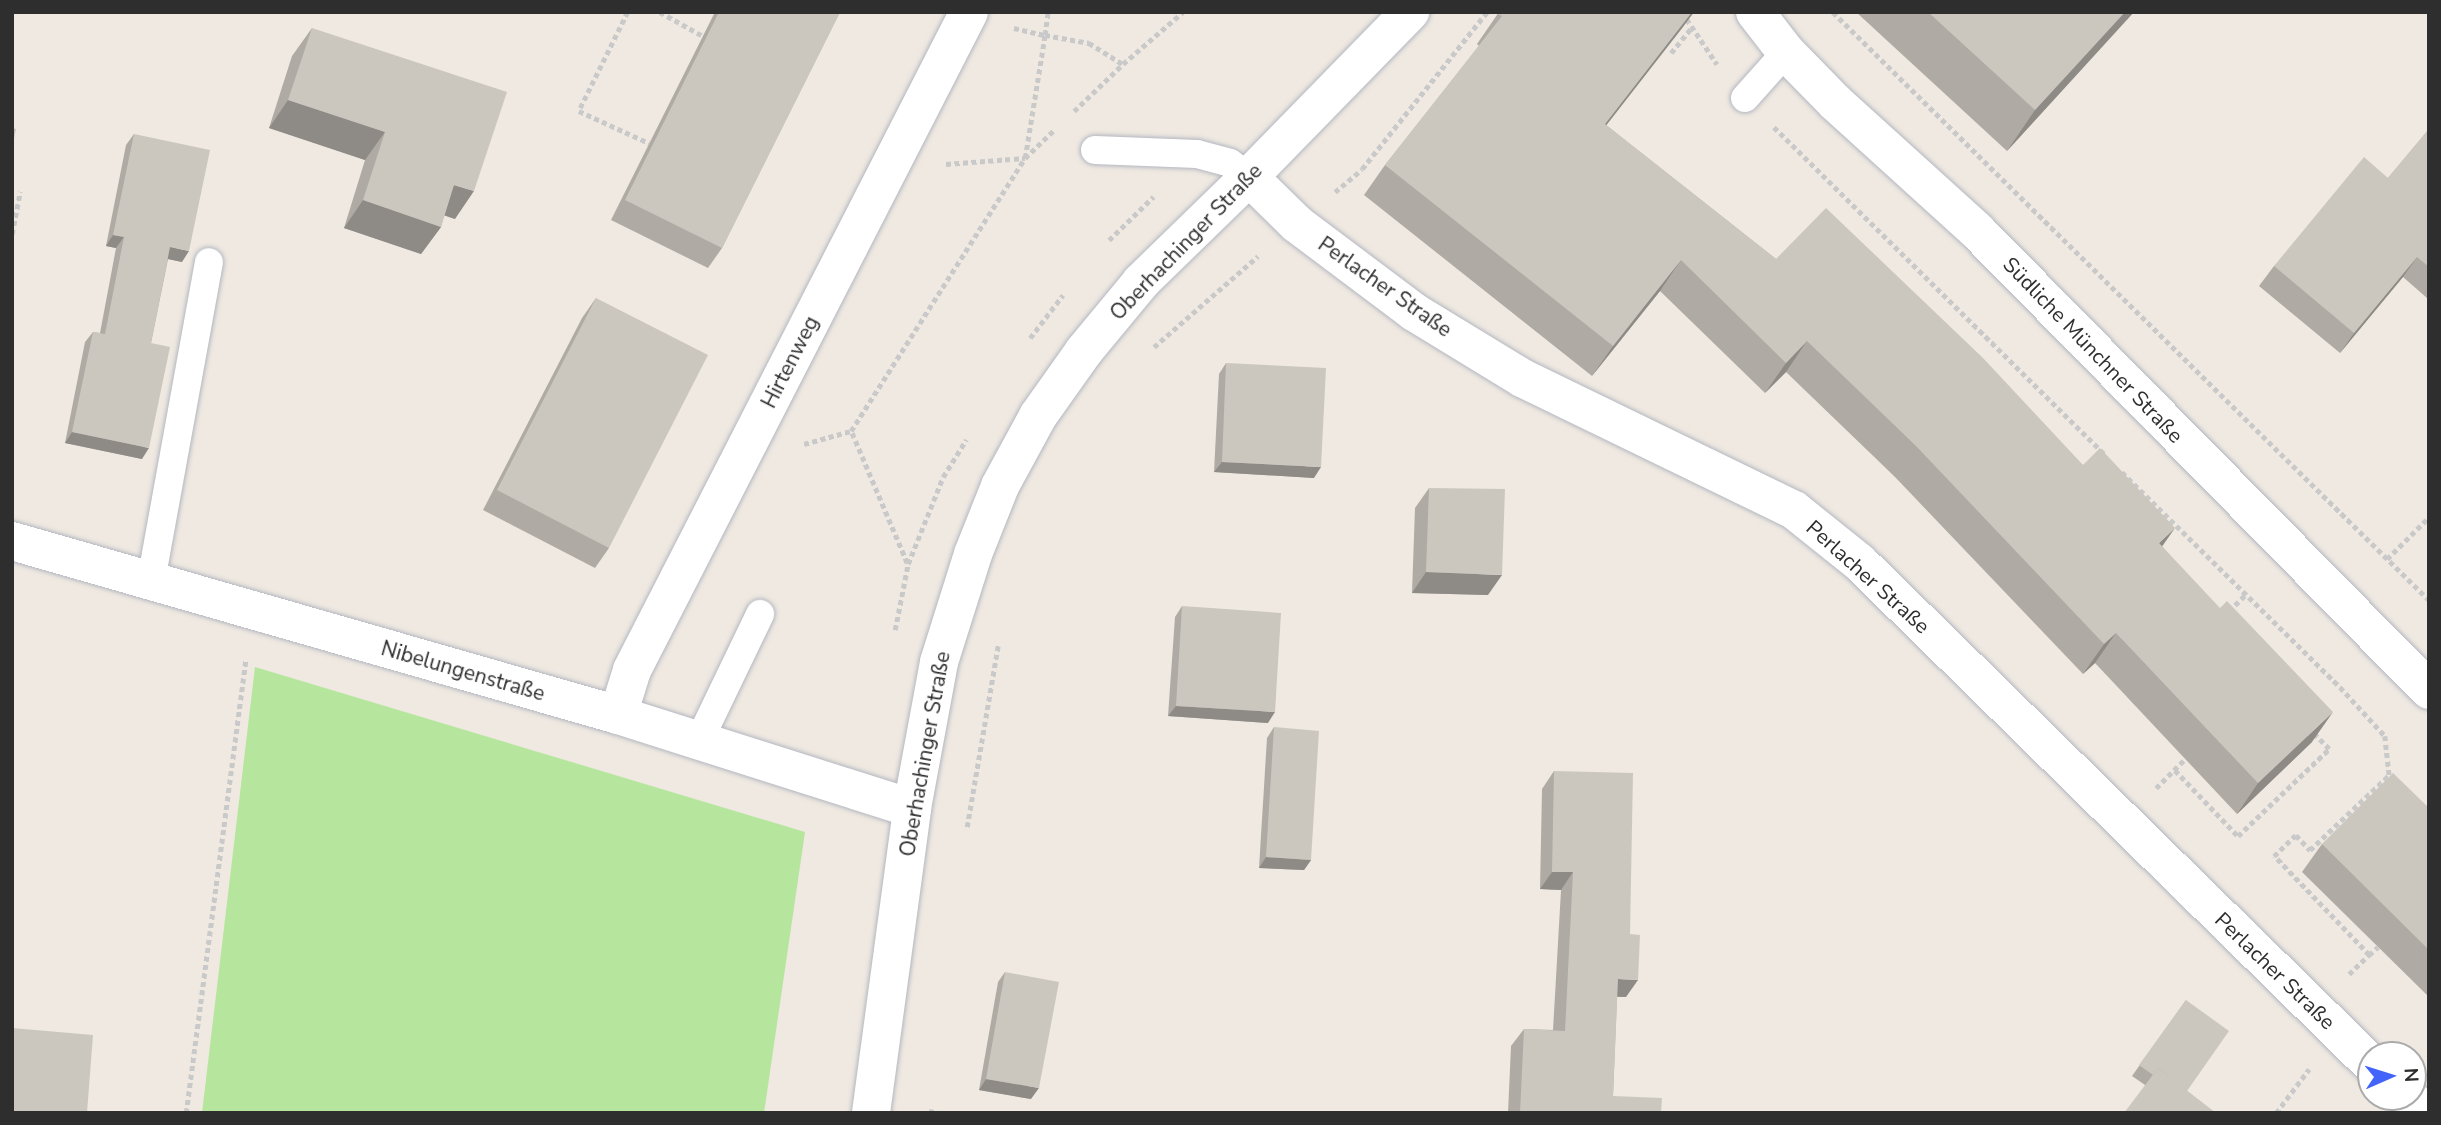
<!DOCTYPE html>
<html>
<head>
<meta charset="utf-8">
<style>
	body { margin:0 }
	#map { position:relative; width:2441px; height:1125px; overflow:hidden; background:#efe9e1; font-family:"Nunito Sans",sans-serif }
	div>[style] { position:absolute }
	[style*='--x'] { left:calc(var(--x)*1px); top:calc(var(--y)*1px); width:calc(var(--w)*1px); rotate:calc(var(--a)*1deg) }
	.green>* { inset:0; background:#b6e59e }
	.path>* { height:4.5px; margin-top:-2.25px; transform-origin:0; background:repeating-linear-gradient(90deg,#c9c9c9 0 5px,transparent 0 8.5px) }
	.roads { filter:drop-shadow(0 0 2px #b4b7c1) drop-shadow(0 0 2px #b4b7c1) }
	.service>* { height:28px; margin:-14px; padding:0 14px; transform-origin:14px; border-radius:14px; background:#fff }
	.minor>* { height:38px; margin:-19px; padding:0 19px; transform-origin:19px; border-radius:19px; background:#fff }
	.secondary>* { height:38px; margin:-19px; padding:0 19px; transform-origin:19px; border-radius:19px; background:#fff }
	.wall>* { inset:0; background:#afaba4 }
	.shaded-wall>* { inset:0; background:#8e8b86 }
	.building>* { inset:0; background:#cbc7bf }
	span { translate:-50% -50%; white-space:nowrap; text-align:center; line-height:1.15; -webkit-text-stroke:6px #fff; paint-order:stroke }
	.street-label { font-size:21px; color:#2e2e2e }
	.frame { position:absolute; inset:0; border:14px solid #2e2e2e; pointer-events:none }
	.north { position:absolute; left:2357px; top:1041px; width:70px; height:70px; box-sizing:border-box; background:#fff; border:2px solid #ababab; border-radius:50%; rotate:87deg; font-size:19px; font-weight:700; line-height:28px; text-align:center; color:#2e2e2e }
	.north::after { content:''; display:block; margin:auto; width:24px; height:32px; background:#4264fb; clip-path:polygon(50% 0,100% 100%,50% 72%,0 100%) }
</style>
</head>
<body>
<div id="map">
	<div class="green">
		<div style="clip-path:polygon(255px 667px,805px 832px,764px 1113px,202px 1113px)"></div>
	</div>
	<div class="path">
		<div style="--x:628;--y:12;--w:110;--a:116.3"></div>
		<div style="--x:579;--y:111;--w:77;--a:24.6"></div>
		<div style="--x:660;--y:12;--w:49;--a:29.2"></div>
		<div style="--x:1682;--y:12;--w:63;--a:56.1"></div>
		<div style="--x:1833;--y:12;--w:837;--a:44.61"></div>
		<div style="--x:1014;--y:28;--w:32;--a:13"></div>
		<div style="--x:1045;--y:35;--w:23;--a:-83"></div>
		<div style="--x:1671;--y:53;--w:33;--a:-51"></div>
		<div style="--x:1074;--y:111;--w:68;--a:-43.8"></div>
		<div style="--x:1774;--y:127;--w:465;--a:44.7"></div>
		<div style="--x:946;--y:164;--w:79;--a:-4.3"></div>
		<div style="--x:1025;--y:158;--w:42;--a:-44"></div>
		<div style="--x:1335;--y:192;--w:35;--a:-40"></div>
		<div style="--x:1362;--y:169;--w:201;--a:-51.5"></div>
		<div style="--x:12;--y:234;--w:43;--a:-79.2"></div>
		<div style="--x:1109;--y:240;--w:62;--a:-44.3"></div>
		<div style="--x:1030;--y:338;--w:54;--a:-52.5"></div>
		<div style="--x:1154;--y:347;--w:138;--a:-41.2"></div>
		<div style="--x:804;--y:444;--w:49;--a:-15.5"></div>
		<div style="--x:2122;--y:472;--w:306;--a:44.6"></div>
		<div style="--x:2340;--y:687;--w:67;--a:47.4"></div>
		<div style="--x:2385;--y:736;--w:45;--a:83.7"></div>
		<div style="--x:2387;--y:559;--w:59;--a:-45"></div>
		<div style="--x:907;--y:563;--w:143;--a:-113"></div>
		<div style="--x:851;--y:431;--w:324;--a:-57.5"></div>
		<div style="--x:1025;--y:158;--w:125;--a:-80.8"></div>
		<div style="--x:1045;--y:35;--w:45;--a:10.3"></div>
		<div style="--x:1089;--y:43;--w:40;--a:32"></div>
		<div style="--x:1123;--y:64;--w:79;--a:-40.9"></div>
		<div style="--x:2229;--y:611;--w:24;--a:-45"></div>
		<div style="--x:895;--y:630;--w:67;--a:-78.9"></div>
		<div style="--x:908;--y:564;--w:94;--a:-68.1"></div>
		<div style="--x:943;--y:477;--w:44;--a:-58.1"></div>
		<div style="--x:2175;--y:770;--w:91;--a:46.3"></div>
		<div style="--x:2238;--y:836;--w:126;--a:-43.7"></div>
		<div style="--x:2329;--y:749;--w:23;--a:-135"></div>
		<div style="--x:2156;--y:788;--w:41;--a:-45"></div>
		<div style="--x:967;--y:827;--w:185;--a:-80.3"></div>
		<div style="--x:2369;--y:955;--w:12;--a:-42"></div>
		<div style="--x:2349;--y:974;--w:28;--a:-44"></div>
		<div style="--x:2369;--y:955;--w:137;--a:-133.8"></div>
		<div style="--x:2274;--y:856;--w:30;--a:-44"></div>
		<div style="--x:2296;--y:835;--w:21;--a:47"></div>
		<div style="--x:2310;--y:850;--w:110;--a:-43.5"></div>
		<div style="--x:929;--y:1111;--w:11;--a:10"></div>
		<div style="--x:186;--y:1113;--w:457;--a:-82.5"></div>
		<div style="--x:2276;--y:1113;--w:55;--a:-53.1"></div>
	</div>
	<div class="roads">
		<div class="service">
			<div style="--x:1745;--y:98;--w:62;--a:-48.3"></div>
			<div style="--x:1095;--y:150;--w:102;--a:2.2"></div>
			<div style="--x:1197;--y:154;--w:34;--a:15"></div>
			<div style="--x:1230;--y:163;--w:24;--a:36"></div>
			<div style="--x:151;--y:581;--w:324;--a:-79.7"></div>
			<div style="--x:699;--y:741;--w:141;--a:-64.3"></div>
		</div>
		<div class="minor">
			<div style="--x:1249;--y:177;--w:67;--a:44.4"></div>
			<div style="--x:1297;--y:224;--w:146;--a:36.9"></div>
			<div style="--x:1414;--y:312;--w:127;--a:31.4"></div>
			<div style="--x:1522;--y:378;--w:302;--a:25.9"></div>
			<div style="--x:1794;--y:510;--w:83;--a:38.7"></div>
			<div style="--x:1859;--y:562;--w:717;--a:44.43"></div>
			<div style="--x:12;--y:541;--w:630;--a:16.02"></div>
			<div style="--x:618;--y:715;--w:308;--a:17.6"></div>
			<div style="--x:618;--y:715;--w:47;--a:-72.7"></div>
			<div style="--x:632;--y:670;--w:739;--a:-62.88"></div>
			<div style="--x:2408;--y:1097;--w:24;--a:42"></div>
		</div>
		<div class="secondary">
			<div style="--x:1755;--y:12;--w:51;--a:52.2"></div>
			<div style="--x:1786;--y:52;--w:71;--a:45.6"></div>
			<div style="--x:1836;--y:103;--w:190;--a:42.2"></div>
			<div style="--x:1977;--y:231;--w:644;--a:45.44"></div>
			<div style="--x:871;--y:1113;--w:308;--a:-82.3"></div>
			<div style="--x:912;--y:808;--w:148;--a:-79.5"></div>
			<div style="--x:939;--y:662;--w:113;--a:-72.5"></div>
			<div style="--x:973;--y:554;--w:73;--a:-68.3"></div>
			<div style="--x:1000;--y:486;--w:80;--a:-61.5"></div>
			<div style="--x:1038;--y:416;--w:80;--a:-54.7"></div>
			<div style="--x:1084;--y:351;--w:89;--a:-50.4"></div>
			<div style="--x:1141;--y:282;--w:151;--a:-44.2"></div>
			<div style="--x:1249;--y:177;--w:231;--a:-45.7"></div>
		</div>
	</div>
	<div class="wall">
		<div style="clip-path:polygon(715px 12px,840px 12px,722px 248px,708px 268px,611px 220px)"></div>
		<div style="clip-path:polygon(1499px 12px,1694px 12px,1606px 125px,1776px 259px,2083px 465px,2162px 546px,2312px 742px,2237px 814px,2095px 663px,2083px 674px,1895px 477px,1786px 372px,1765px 393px,1660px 291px,1592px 376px,1364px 195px,1385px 165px,1479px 46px,1477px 44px)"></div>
		<div style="clip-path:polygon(1856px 12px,2134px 12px,2007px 151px)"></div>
		<div style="clip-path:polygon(312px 28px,455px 219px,444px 215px,441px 227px,421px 254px,344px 228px,365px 160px,269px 128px,292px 56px)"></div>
		<div style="clip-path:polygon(2429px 129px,2429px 295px,2427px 298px,2403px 277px,2340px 353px,2259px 286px,2274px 266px,2388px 178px)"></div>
		<div style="clip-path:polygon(134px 134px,182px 262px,168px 259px,151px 343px,142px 459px,65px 443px,85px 342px,93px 332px,100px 333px,116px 248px,106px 246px,126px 145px)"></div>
		<div style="clip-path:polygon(596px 298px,609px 548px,595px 568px,483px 510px,582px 318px)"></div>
		<div style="clip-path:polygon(1226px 363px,1314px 478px,1214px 472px,1219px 374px)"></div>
		<div style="clip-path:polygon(1429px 488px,1488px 595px,1412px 593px,1415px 508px)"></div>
		<div style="clip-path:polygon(1182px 606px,1268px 723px,1168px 716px,1175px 617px)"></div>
		<div style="clip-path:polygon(1274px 727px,1311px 860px,1304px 870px,1259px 868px,1267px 738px)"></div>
		<div style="clip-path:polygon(1554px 771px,1626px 997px,1617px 997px,1613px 1096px,1661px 1113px,1508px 1113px,1511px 1046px,1524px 1029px,1553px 1030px,1561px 890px,1540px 889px,1542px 789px)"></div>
		<div style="clip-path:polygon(2429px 808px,2429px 997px,2302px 872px,2322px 844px)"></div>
		<div style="clip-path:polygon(1005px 972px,1031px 1099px,979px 1090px,998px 982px)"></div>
		<div style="clip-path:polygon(2186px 1000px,2187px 1091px,2145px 1085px,2132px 1076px)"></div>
	</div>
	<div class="shaded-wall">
		<div style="clip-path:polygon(1692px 12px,1694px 12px,1683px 27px,1583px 155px,1605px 124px)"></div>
		<div style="clip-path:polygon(2125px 12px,2134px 12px,2007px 151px,2035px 110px)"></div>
		<div style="clip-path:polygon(288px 100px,385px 132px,365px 160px,269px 128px)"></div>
		<div style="clip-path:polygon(454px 185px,474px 191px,455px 219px,434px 212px)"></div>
		<div style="clip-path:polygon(363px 200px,441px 227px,421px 254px,344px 228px)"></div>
		<div style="clip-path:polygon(113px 235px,124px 237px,116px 248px,106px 246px)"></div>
		<div style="clip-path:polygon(170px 247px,189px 251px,182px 262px,163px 258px)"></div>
		<div style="clip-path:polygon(2417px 257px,2403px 277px,2340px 353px,2354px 333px)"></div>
		<div style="clip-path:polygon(1681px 260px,1660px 291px,1592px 376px,1613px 346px)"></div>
		<div style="clip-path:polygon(1807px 341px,1786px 372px,1765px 393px,1786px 363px)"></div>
		<div style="clip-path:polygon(72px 432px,149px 448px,142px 459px,65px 443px)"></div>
		<div style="clip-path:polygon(1222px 462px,1321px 467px,1314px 478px,1214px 472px)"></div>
		<div style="clip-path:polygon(2175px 528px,2154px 558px,2159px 543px)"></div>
		<div style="clip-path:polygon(1426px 572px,1502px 575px,1488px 595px,1412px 593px)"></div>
		<div style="clip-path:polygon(2116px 633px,2095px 663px,2083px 674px,2104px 644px)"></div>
		<div style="clip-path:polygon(1176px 706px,1275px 712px,1268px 723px,1168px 716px)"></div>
		<div style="clip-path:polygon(2333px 712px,2312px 742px,2237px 814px,2258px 783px)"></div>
		<div style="clip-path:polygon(1266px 857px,1311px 860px,1304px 870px,1259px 868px)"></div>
		<div style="clip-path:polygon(1552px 872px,1573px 872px,1561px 890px,1540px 889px)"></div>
		<div style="clip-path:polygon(1618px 979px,1638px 980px,1626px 997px,1606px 996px)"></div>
		<div style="clip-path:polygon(986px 1079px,1039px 1088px,1031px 1099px,979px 1090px)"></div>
	</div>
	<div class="building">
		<div style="clip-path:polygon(719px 12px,840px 12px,722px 248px,625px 200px)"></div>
		<div style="clip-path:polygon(1499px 12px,1692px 12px,1605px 124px,1776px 259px,1826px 208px,1983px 358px,2083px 465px,2100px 448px,2175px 528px,2159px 543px,2220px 608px,2227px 601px,2333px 712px,2258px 783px,2116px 633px,2104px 644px,1917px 447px,1807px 341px,1786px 363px,1681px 260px,1613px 346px,1385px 165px,1502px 16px,1498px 14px)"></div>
		<div style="clip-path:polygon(1928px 12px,2125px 12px,2035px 110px)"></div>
		<div style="clip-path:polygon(312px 28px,507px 92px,474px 191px,454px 185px,441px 227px,363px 200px,385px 132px,288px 100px)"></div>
		<div style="clip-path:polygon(12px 128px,16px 129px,12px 148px)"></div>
		<div style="clip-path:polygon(2429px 129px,2429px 267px,2417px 257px,2354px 333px,2274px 266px,2364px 157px,2388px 178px)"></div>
		<div style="clip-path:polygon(134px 134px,210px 150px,189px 251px,170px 247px,151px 343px,170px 347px,149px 448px,72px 432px,93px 332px,105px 334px,124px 237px,113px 235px)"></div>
		<div style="clip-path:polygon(596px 298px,708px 355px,609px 548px,497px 490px)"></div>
		<div style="clip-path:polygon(1226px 363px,1326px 368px,1321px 467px,1222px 462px)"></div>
		<div style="clip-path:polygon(1429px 488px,1505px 489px,1502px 575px,1426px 572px)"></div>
		<div style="clip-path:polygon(1182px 606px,1281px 613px,1275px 712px,1176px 706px)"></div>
		<div style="clip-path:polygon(1274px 727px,1319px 731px,1311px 860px,1266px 857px)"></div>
		<div style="clip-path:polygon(1554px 771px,1633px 773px,1630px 934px,1640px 935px,1638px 980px,1618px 979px,1613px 1096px,1662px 1098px,1661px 1113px,1520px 1113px,1524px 1029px,1565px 1031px,1573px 872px,1552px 872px)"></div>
		<div style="clip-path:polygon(2393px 773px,2429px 808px,2429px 950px,2322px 844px)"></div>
		<div style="clip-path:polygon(1005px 972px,1059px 982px,1039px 1088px,986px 1079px)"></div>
		<div style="clip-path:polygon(2186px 1000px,2229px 1031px,2187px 1091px,2158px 1068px,2153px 1075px,2139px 1065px)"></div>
		<div style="clip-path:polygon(12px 1028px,93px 1035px,87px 1113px,12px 1113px)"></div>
		<div style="clip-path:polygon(2158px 1068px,2216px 1113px,2124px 1113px)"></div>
	</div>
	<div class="street-label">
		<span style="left:1186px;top:242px;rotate:-46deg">Oberhachinger Straße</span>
		<span style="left:1385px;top:287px;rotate:35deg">Perlacher Straße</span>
		<span style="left:2093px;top:350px;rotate:46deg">Südliche Münchner Straße</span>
		<span style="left:790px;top:362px;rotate:-63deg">Hirtenweg</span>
		<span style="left:1868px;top:577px;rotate:42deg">Perlacher Straße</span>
		<span style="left:463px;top:671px;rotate:16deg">Nibelungenstraße</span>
		<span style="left:925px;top:754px;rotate:-80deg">Oberhachinger Straße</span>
		<span style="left:2275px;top:971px;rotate:44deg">Perlacher Straße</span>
	</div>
	<div class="frame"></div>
	<div class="north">N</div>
</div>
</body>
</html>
